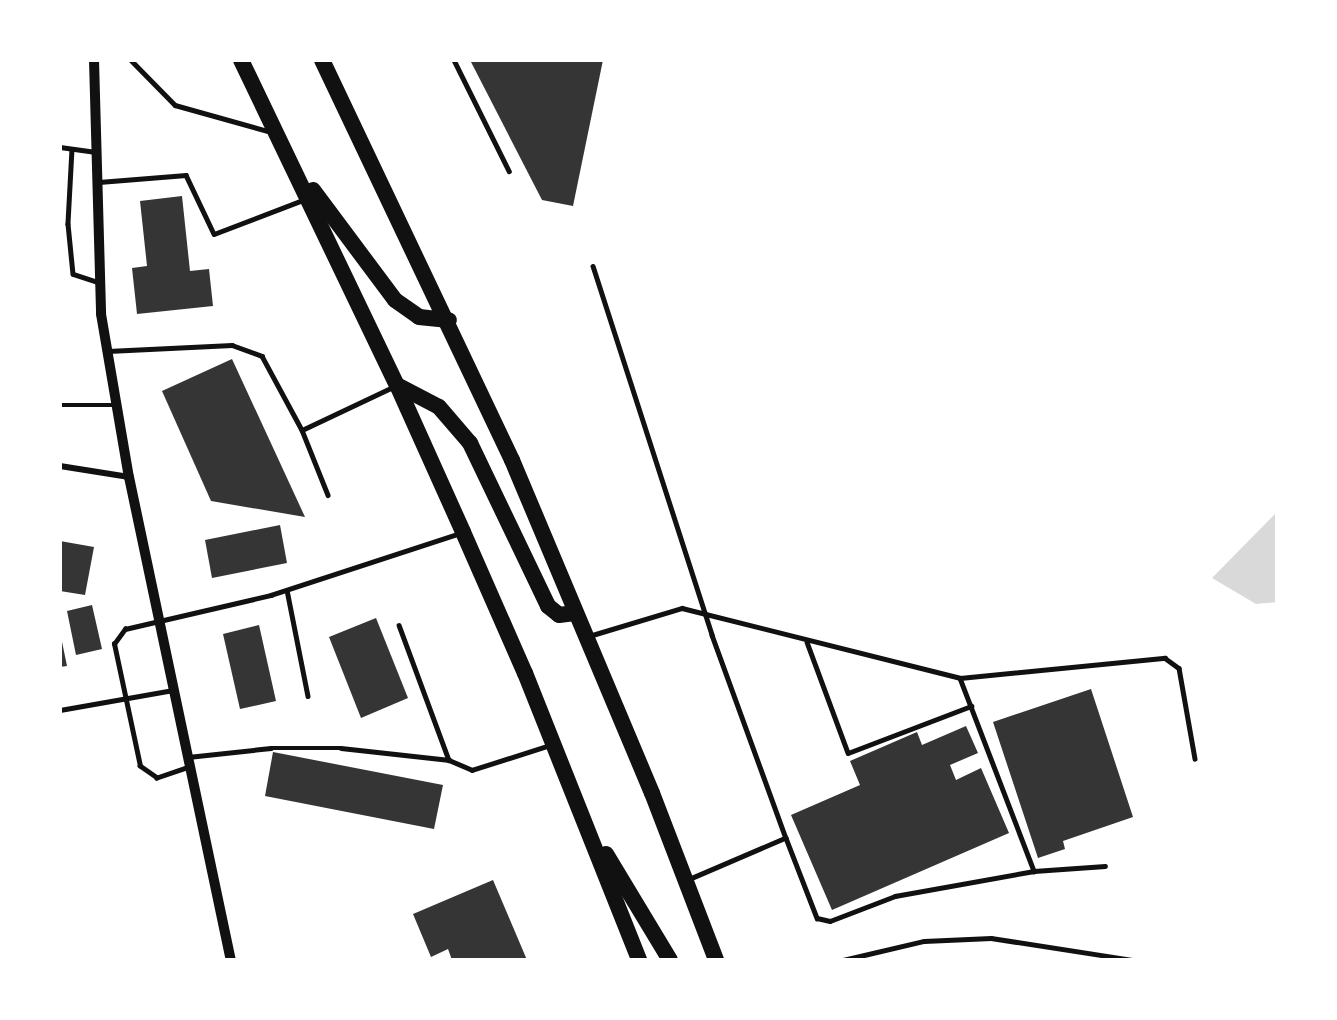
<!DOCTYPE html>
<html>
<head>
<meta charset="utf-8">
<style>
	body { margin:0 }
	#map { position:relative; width:1337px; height:1020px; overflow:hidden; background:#fff; font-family:Mulish,sans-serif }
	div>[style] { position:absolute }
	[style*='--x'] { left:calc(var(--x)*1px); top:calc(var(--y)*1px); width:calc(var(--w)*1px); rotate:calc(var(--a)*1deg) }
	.water>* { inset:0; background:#d9d9d9 }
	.building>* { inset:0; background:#353535 }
	.service>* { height:4.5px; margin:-2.25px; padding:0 2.25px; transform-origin:2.25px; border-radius:2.25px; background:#111 }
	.minor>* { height:6px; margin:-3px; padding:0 3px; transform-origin:3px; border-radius:3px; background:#111 }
	.tertiary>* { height:10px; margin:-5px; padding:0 5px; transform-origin:5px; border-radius:5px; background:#111 }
	.trunk>* { height:16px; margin:-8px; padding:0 8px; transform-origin:8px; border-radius:8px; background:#111 }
	span { translate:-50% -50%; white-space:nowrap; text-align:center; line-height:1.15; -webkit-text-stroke:6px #fff; paint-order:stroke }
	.frame { position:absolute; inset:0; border:62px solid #fff; pointer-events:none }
</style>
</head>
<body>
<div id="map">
	<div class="water">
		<div style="clip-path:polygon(1277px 512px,1277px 602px,1256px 604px,1212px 578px)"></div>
	</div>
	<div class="building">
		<div style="clip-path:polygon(470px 60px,603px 60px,573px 206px,542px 200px)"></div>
		<div style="clip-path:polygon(182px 196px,190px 271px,209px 269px,213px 306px,137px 314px,132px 268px,147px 266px,140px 201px)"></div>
		<div style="clip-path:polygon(232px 359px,305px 517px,211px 501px,162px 391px)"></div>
		<div style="clip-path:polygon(280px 525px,287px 563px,212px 578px,205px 540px)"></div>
		<div style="clip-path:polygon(60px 541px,94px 547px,85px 595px,60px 591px)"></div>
		<div style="clip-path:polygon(92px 605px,102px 649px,76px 655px,67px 611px)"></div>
		<div style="clip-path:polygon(376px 618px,408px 698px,361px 718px,329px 637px)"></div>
		<div style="clip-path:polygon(259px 625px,276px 701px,240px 709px,223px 634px)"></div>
		<div style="clip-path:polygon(60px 632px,67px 666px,60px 667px)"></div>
		<div style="clip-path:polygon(1091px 689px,1133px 817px,1063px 841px,1065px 849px,1038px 858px,993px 722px)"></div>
		<div style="clip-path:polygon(966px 726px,978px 753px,950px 765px,956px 780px,981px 768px,1009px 833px,832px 910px,791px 815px,860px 785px,850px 761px,917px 732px,922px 745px)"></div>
		<div style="clip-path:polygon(273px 752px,443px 785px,434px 829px,265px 796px)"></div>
		<div style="clip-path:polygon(493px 880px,527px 960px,452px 960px,448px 949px,431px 957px,413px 914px)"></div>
	</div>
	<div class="service">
		<div style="--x:131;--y:60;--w:63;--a:45.6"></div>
		<div style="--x:175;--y:105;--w:100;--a:15.7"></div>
		<div style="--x:454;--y:60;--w:124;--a:63.6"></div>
		<div style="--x:60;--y:147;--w:36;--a:8"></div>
		<div style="--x:72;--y:149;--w:75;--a:93.1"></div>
		<div style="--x:68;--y:224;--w:50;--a:84.3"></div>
		<div style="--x:73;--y:274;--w:26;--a:18"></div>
		<div style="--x:99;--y:182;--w:87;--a:-4.6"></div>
		<div style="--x:186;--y:175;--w:65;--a:64.6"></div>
		<div style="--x:214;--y:234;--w:95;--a:-20.9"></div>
		<div style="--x:593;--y:266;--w:388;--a:72.1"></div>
		<div style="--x:712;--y:635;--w:216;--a:70"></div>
		<div style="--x:786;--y:838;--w:107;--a:156.8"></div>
		<div style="--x:108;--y:351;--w:124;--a:-2.8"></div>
		<div style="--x:232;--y:345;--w:32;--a:20"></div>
		<div style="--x:262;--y:356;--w:84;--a:61.6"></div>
		<div style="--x:302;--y:430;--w:103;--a:-25.3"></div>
		<div style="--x:60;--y:405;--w:57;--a:0"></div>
		<div style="--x:302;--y:430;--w:70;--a:68.2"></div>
		<div style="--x:287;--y:590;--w:108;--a:78.8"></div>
		<div style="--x:399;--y:625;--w:144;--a:69.7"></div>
		<div style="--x:589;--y:636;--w:97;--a:-16.8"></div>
		<div style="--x:682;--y:608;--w:287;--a:14.1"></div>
		<div style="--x:960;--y:678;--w:206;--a:-5.6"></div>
		<div style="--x:1165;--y:658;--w:17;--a:36"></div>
		<div style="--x:1179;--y:668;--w:92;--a:80"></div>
		<div style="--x:807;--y:642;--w:118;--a:69.7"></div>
		<div style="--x:848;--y:753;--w:132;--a:-20.9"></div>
		<div style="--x:960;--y:678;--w:207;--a:69"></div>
		<div style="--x:1034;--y:871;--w:71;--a:-4"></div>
		<div style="--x:60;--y:710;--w:116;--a:-10"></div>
		<div style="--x:188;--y:757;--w:83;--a:-6.2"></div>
		<div style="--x:271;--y:748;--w:70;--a:0"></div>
		<div style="--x:341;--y:748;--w:109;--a:6.3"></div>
		<div style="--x:449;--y:760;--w:25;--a:23"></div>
		<div style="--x:472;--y:770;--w:82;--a:-17.8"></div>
		<div style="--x:189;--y:767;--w:34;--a:161"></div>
		<div style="--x:157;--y:778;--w:21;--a:-145"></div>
		<div style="--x:140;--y:766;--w:125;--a:-102"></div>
		<div style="--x:114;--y:644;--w:19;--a:-54"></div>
		<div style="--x:125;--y:629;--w:150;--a:-13.1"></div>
		<div style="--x:271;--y:595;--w:200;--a:-18.1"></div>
		<div style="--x:786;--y:838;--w:86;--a:68.8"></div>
		<div style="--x:817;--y:918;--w:13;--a:13"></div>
		<div style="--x:830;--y:921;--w:70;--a:-21"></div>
		<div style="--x:895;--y:896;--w:141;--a:-10.2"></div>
		<div style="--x:843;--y:960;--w:83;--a:-13.2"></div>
		<div style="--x:924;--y:941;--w:67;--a:-2.6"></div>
		<div style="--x:991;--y:938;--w:144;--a:8.8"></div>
	</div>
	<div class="minor">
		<div style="--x:60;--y:466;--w:70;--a:9.1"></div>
	</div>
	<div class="tertiary">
		<div style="--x:94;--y:60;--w:254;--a:88.4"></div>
		<div style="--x:101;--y:314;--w:165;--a:80.3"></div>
		<div style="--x:129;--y:477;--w:494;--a:78.1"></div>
	</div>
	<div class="trunk">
		<div style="--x:241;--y:60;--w:361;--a:64.4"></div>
		<div style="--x:397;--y:385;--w:161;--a:65.8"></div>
		<div style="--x:463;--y:532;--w:154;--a:66.3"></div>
		<div style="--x:525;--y:673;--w:309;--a:68.3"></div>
		<div style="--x:322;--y:60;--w:443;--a:64.6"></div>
		<div style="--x:512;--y:460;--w:361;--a:67.2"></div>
		<div style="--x:652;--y:793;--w:179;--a:69"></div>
		<div style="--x:313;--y:190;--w:137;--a:53.3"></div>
		<div style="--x:395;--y:300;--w:29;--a:35"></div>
		<div style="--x:419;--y:317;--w:30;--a:6"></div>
		<div style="--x:397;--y:385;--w:47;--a:27.6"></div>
		<div style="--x:439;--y:407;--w:48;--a:49.3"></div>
		<div style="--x:470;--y:443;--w:181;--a:64.4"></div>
		<div style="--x:548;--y:606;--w:14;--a:39"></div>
		<div style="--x:559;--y:615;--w:16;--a:-7"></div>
		<div style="--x:606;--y:854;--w:124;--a:58.9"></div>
	</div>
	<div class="frame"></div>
</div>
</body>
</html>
